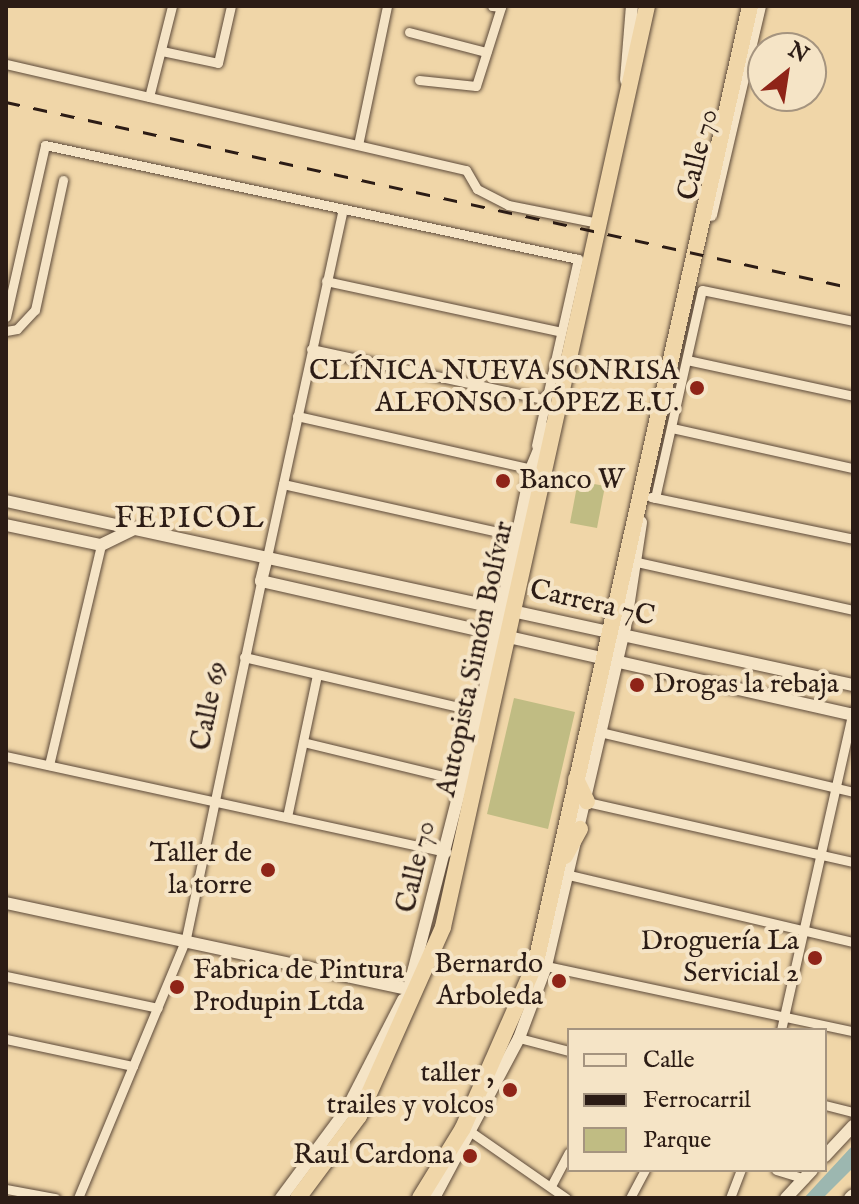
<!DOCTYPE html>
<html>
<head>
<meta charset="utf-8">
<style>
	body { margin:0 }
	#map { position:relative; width:859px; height:1204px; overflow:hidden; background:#f0d6a8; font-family:"IM FELL English",serif }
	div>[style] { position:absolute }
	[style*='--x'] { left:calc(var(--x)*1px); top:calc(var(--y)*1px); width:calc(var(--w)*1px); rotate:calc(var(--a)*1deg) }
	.green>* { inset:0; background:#c0bc83 }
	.water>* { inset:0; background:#9cb7b0 }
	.roads { filter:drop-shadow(0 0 2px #5d4a3a) drop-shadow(0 0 2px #5d4a3a) }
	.street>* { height:9px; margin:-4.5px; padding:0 4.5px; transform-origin:4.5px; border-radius:4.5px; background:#f5e4c6 }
	.secondary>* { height:12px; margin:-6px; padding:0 6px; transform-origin:6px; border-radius:6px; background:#f5e4c6 }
	.highway>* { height:16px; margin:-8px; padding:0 8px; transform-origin:8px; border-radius:8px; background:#f0d6a8 }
	.rail>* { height:3px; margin-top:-1.5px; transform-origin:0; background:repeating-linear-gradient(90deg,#2c1c15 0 14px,transparent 0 28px) }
	.dots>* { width:22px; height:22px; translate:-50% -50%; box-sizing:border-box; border:4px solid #f5e4c6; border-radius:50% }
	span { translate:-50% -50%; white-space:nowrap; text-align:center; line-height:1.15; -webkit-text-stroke:8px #f5e4c6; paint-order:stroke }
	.street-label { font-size:28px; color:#2c1c15 }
	.poi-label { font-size:28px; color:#2c1c15 }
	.right { translate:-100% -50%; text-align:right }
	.left { translate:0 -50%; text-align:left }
	.neighbourhood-label { font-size:30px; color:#2c1c15; letter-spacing:2px }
	.frame { position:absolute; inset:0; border:8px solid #2c1c15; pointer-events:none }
	.legend { position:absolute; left:567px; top:1028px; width:260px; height:144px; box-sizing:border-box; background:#f5e4c6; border:2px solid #a5947f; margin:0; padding:10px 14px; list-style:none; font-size:24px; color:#2c1c15 }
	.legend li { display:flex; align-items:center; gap:16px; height:40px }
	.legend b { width:40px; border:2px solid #a5947f }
	.north { position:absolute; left:747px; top:32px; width:80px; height:80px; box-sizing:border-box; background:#f5e4c6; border:2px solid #a5947f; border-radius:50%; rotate:30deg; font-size:22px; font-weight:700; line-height:32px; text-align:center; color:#2c1c15 }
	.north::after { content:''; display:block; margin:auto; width:28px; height:36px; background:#8f2418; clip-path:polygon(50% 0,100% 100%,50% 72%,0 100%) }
</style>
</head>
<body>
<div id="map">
	<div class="green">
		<div style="clip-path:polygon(578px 481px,605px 486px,597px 528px,570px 523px)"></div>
		<div style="clip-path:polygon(514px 698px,575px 712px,548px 829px,487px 814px)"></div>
	</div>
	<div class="water">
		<div style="clip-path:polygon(853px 1145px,853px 1168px,823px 1198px,804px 1198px)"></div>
	</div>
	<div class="roads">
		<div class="street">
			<div style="--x:409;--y:32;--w:80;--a:14.6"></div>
			<div style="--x:162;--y:51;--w:57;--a:12.1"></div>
			<div style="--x:218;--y:63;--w:58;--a:-77.2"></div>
			<div style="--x:6;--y:64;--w:472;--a:13"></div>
			<div style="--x:466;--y:170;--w:22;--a:60"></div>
			<div style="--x:477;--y:189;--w:35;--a:27"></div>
			<div style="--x:508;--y:205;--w:92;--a:11.3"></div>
			<div style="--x:419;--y:80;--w:57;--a:6"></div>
			<div style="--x:476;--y:86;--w:83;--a:-72.4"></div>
			<div style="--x:501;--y:7;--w:9;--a:-174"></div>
			<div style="--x:149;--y:97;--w:94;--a:-75.8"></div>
			<div style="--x:358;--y:145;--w:142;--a:-78.2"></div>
			<div style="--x:326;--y:281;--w:240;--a:12.2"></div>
			<div style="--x:6;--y:317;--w:176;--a:-77.2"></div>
			<div style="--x:45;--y:145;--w:545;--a:12.07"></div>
			<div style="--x:578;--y:259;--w:191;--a:102.7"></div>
			<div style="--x:6;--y:331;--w:11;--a:-10"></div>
			<div style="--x:17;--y:329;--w:26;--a:-47"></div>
			<div style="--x:35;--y:310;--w:133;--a:-77.8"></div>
			<div style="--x:311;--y:349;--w:240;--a:12.2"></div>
			<div style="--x:687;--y:360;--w:170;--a:12.2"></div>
			<div style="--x:297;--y:416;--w:245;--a:12.7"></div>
			<div style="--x:672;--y:428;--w:185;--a:12.5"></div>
			<div style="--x:283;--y:484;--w:244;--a:12.6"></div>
			<div style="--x:651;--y:497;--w:206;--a:11.7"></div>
			<div style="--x:655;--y:498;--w:213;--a:-77.3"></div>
			<div style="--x:702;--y:290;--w:154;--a:11.6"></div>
			<div style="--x:267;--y:557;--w:356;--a:-77.7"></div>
			<div style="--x:637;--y:562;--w:221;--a:12.5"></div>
			<div style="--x:244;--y:657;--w:242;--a:13.1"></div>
			<div style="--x:600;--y:732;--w:260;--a:13.3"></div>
			<div style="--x:303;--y:742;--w:166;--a:13.6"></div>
			<div style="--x:6;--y:756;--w:451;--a:12.3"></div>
			<div style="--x:49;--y:765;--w:226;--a:-76.7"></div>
			<div style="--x:587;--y:802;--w:273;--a:12.7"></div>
			<div style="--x:287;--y:817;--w:145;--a:-78.1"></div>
			<div style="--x:569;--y:875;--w:292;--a:13.3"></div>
			<div style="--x:546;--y:966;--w:314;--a:12"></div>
			<div style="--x:6;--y:976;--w:155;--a:11.9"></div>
			<div style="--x:781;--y:1030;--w:327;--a:-77.3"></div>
			<div style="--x:519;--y:1038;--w:52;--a:14.6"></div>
			<div style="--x:6;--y:1039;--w:130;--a:12"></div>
			<div style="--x:825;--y:1105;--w:29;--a:14"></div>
			<div style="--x:471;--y:1132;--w:116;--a:34.8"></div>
			<div style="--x:776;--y:1170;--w:30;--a:17"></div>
			<div style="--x:551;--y:1186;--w:38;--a:-62"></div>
			<div style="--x:6;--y:1189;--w:50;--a:10.4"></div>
			<div style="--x:78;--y:1198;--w:282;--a:-67.4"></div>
			<div style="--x:186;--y:938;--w:365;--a:-78.1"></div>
			<div style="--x:630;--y:1198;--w:32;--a:-62"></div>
			<div style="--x:730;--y:1198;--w:30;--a:-69"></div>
		</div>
		<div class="secondary">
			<div style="--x:626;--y:80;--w:74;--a:-85.4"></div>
			<div style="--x:711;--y:215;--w:215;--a:-76.8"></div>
			<div style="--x:6;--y:501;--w:867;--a:12.26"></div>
			<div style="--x:6;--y:525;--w:97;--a:11.9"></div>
			<div style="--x:101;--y:545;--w:37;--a:-26"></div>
			<div style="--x:267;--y:557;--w:25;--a:104"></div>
			<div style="--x:261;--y:581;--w:607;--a:12.75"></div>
			<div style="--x:6;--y:903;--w:411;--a:12.1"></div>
			<div style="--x:410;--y:984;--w:281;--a:-75.6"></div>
			<div style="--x:480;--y:712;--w:248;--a:-78.1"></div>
			<div style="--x:531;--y:469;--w:44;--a:-67.5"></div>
			<div style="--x:825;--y:1156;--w:41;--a:-47"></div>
			<div style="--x:281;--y:1198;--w:111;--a:-53.4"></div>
			<div style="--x:347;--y:1109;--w:123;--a:-62.8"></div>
			<div style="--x:434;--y:1198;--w:181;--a:-62"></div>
			<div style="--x:519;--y:1038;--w:77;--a:-69.4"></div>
			<div style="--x:546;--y:966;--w:348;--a:-76.9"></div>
			<div style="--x:625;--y:627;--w:106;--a:-81.3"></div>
			<div style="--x:786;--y:1198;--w:38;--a:-47"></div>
			<div style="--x:850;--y:1198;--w:4;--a:-45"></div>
		</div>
		<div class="highway">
			<div style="--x:576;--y:779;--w:25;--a:64"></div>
			<div style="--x:565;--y:856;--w:31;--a:-61"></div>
			<div style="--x:298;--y:1198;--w:102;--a:-53.4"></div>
			<div style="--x:359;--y:1116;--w:207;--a:-66"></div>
			<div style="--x:443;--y:927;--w:943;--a:-77.51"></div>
			<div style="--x:420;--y:1198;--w:82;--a:-58.4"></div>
			<div style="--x:463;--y:1128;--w:181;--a:-66.3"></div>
			<div style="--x:536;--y:962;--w:980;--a:-77.38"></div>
		</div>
	</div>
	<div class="rail">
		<div style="--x:6;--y:102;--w:867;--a:12.39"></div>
	</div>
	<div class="dots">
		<div style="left:697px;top:388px;background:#8f2418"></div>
		<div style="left:503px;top:481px;background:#8f2418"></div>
		<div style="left:637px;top:685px;background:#8f2418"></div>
		<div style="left:268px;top:870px;background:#8f2418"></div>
		<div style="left:815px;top:958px;background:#8f2418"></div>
		<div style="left:559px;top:981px;background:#8f2418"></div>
		<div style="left:177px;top:987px;background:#8f2418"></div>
		<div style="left:510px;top:1090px;background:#8f2418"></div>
		<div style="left:470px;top:1156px;background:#8f2418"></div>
	</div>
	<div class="street-label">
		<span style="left:699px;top:155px;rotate:-76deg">Calle 70</span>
		<span style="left:592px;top:604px;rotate:13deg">Carrera 7C</span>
		<span style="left:476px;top:659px;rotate:-78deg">Autopista Simón Bolívar</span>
		<span style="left:210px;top:706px;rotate:-79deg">Calle 69</span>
		<span style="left:417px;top:867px;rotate:-77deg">Calle 70</span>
	</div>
	<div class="poi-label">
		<span class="right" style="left:679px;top:388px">CLÍNICA NUEVA SONRISA<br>ALFONSO LÓPEZ E.U.</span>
		<span class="left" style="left:519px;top:481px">Banco W</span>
		<span class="left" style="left:653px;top:685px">Drogas la rebaja</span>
		<span class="right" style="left:252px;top:870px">Taller de<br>la torre</span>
		<span class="right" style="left:799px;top:958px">Droguería La<br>Servicial 2</span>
		<span class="right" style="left:543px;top:981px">Bernardo<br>Arboleda</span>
		<span class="left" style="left:193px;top:987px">Fabrica de Pintura<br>Produpin Ltda</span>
		<span class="right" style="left:494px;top:1090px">taller ,<br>trailes y volcos</span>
		<span class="right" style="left:454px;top:1156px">Raul Cardona</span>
	</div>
	<div class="neighbourhood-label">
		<span style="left:190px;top:519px">FEPICOL</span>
	</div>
	<div class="frame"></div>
	<ul class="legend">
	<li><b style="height:10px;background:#f5e4c6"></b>Calle</li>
	<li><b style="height:10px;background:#2c1c15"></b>Ferrocarril</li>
	<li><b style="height:22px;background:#c0bc83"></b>Parque</li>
	</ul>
	<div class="north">N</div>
</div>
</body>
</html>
